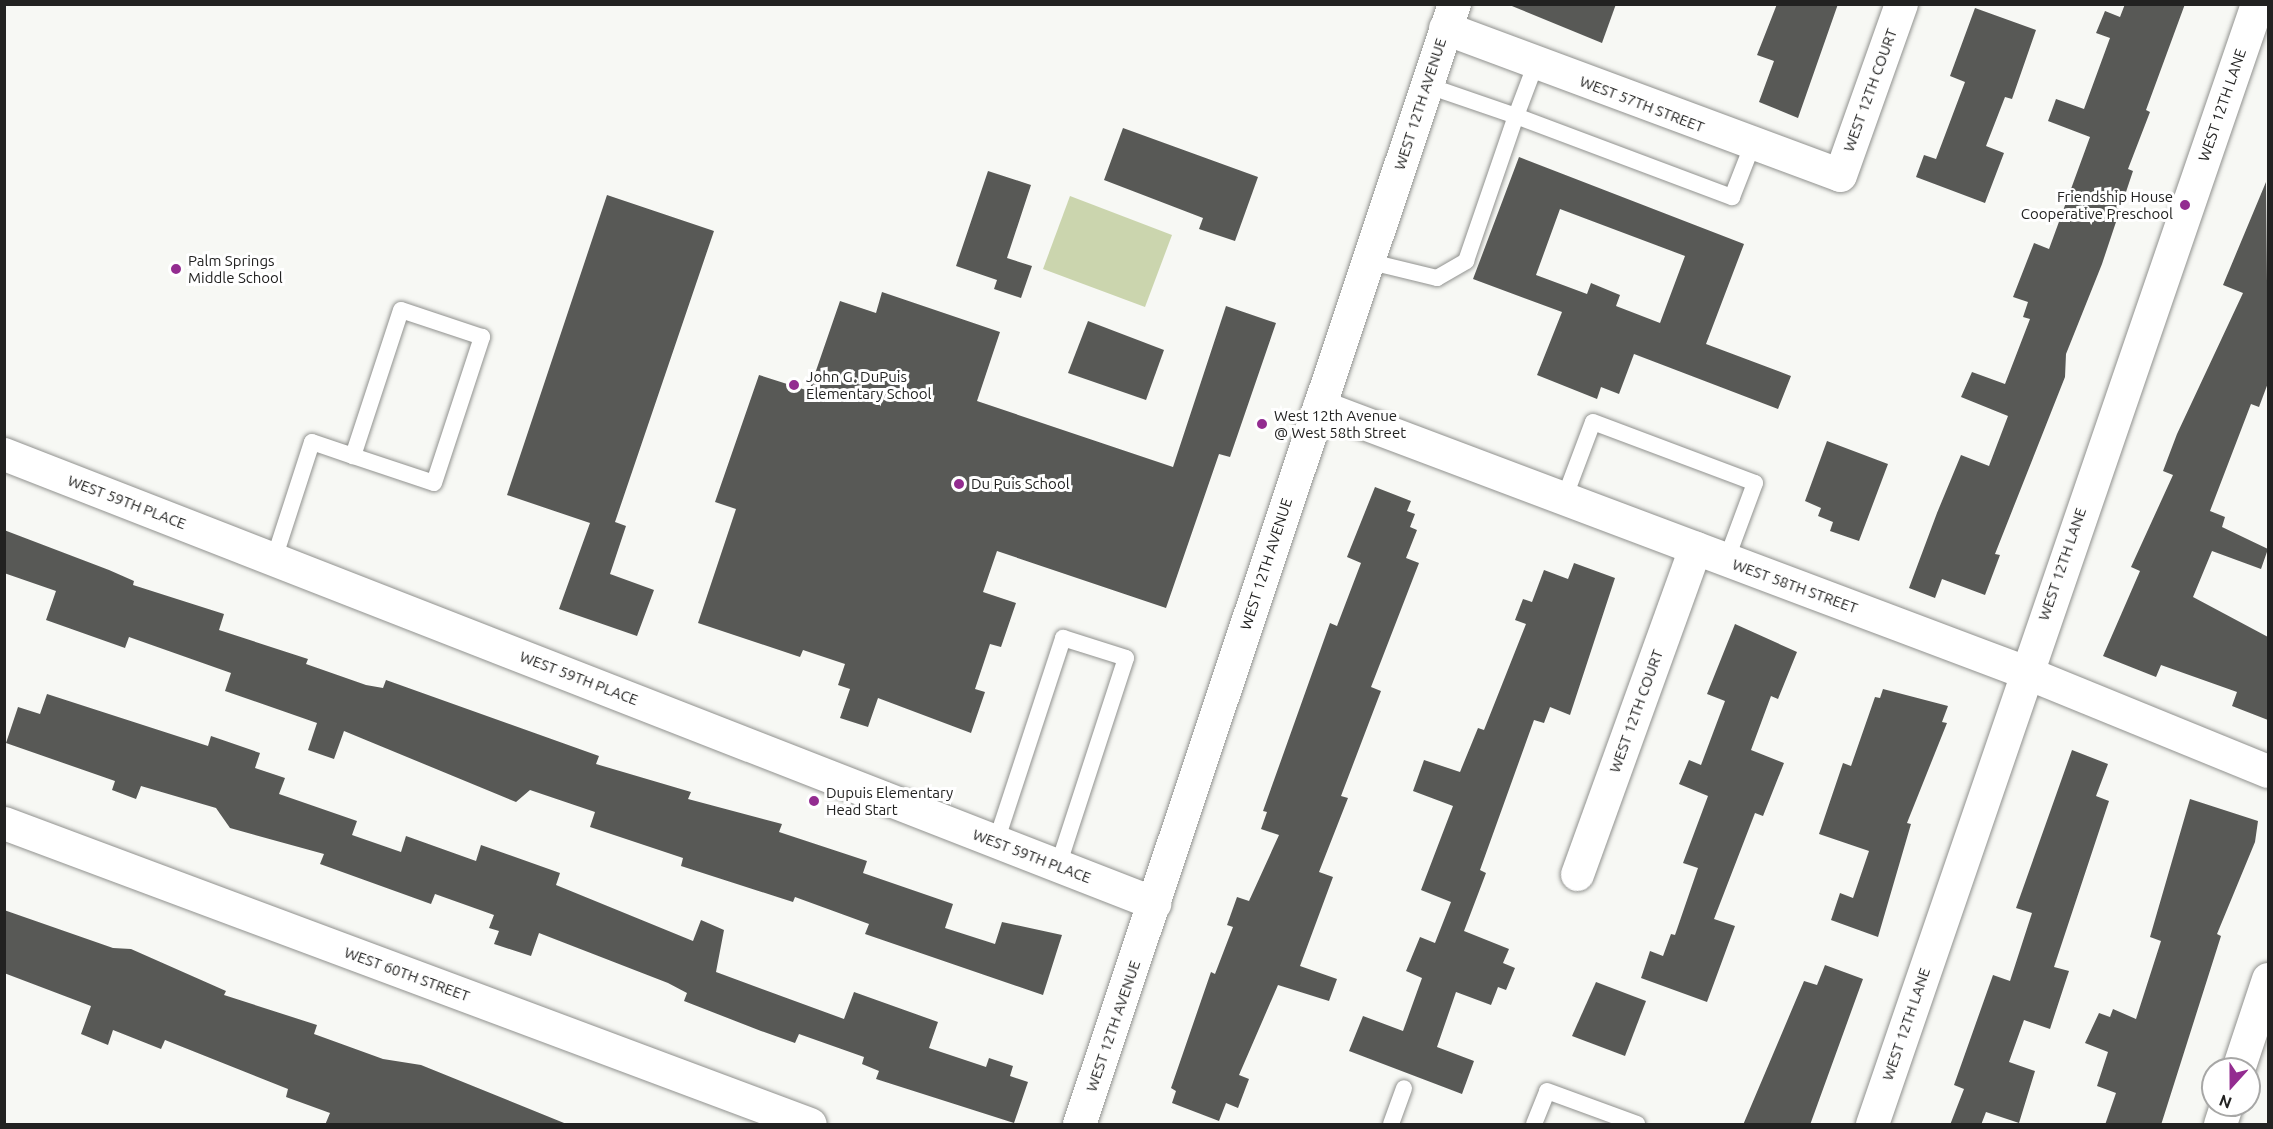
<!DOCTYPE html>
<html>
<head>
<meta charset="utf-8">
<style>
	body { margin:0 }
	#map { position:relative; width:2273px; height:1129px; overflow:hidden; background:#f7f8f4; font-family:Ubuntu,sans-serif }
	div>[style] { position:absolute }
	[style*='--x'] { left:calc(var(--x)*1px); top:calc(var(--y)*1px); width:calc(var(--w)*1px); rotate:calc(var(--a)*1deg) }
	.green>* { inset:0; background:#cbd5ae }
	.building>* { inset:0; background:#585956 }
	.roads { filter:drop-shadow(0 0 2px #91928f) drop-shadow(0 0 2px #91928f) }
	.service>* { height:16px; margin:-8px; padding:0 8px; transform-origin:8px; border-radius:8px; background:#fff }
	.minor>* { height:33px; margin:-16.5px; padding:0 16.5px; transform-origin:16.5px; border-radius:16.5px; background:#fff }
	.tertiary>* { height:33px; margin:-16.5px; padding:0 16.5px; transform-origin:16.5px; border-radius:16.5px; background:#fff }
	.secondary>* { height:33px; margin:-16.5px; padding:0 16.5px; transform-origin:16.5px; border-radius:16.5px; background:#fff }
	.dots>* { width:16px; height:16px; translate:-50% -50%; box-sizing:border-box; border:3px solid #fff; border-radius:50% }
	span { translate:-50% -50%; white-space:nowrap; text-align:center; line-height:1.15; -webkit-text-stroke:6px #fff; paint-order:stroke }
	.street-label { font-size:15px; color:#222221 }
	.poi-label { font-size:15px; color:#222221 }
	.right { translate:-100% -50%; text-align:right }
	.left { translate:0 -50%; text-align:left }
	.frame { position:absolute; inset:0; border:6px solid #222221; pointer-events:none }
	.north { position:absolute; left:2201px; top:1057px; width:60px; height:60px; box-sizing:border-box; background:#fff; border:2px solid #a7a7a6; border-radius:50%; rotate:201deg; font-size:16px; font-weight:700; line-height:24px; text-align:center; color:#222221 }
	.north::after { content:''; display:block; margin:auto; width:21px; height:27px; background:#932c90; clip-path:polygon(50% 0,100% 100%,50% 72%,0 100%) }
</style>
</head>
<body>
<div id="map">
	<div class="green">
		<div style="clip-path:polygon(1070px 196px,1172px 235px,1145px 307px,1043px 269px)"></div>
	</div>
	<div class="building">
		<div style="clip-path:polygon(1507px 4px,1616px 4px,1602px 43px)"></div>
		<div style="clip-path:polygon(1777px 4px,1838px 4px,1798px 118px,1759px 102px,1774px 61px,1757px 55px)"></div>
		<div style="clip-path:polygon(2125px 4px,2185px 4px,2146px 110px,2150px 112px,2128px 169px,2133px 171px,2102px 264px,2066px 354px,2065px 377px,1995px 554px,2000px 555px,1985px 595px,1942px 579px,1935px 598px,1909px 588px,1937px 513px,1961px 455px,1989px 466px,2008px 416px,1961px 397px,1972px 372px,2005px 384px,2030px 319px,2023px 317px,2028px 302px,2013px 297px,2034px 243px,2049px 249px,2090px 137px,2048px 121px,2056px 99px,2084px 109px,2110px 38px,2096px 33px,2105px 11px,2120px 17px)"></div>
		<div style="clip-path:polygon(1975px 8px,2036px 30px,2012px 99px,2005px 97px,1986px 146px,2004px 153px,1985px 203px,1916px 177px,1924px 155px,1936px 159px,1965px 82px,1950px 76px)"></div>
		<div style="clip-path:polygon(1123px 128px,1258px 177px,1235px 241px,1199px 229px,1203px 218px,1104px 180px)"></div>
		<div style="clip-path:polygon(evenodd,1519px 157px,1744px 244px,1706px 344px,1791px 376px,1778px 409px,1634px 354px,1619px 394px,1601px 387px,1597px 399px,1537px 375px,1562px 312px,1473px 279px,1519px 157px,1560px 209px,1685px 256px,1660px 323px,1616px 306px,1620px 295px,1591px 283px,1587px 294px,1536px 275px,1560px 209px)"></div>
		<div style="clip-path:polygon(988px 171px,1031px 185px,1007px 258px,1032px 266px,1021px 298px,994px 289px,997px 280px,956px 266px)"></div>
		<div style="clip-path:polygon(2266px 182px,2268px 383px,2259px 407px,2251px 404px,2210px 511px,2225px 517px,2222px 527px,2268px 549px,2261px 569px,2212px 551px,2193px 597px,2268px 637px,2268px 720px,2232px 706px,2237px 692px,2161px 665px,2156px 677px,2103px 656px,2140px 571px,2131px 567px,2173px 475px,2163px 471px,2177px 434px,2243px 293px,2223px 285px)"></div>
		<div style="clip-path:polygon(607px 195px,714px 231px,615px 522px,626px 526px,610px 574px,654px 590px,637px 636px,559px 609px,590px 523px,507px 495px)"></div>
		<div style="clip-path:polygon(882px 292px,1000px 332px,977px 401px,1173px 467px,1226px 306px,1276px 323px,1230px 457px,1219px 454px,1166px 608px,997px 551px,983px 592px,1016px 603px,1001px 647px,990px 644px,975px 689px,985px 692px,971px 733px,878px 698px,868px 727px,840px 718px,850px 689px,838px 685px,845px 664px,803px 650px,800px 657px,698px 623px,736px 509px,715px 502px,759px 375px,809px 391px,840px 301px,876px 313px)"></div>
		<div style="clip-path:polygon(1088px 321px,1164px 350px,1146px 400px,1068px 373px)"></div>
		<div style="clip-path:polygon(1827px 441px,1888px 464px,1859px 541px,1830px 531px,1833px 522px,1818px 516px,1821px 508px,1805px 501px)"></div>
		<div style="clip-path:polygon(1375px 487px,1411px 501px,1407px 511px,1415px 514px,1410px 527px,1417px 530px,1406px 558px,1419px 563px,1371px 687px,1381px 691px,1341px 796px,1348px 798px,1319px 872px,1333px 877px,1300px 966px,1337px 979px,1329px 1001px,1278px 985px,1239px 1075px,1249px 1079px,1238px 1108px,1226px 1103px,1219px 1121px,1172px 1103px,1176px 1091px,1171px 1088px,1211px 972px,1215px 974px,1233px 927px,1227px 925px,1237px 897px,1249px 901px,1279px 835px,1261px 829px,1267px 812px,1263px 811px,1330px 623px,1337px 626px,1361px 563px,1347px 557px)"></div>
		<div style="clip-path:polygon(4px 530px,109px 570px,134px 581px,133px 585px,224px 614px,219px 630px,308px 659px,306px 664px,366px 685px,383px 688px,386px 680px,599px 756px,596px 764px,691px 792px,688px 799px,782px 824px,779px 832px,867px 861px,863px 873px,953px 904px,945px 928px,995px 944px,1002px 922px,1062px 935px,1043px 995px,865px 934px,869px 924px,795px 897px,793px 902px,681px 866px,683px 858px,590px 827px,595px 812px,530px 790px,516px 802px,344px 731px,334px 759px,308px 750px,317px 723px,225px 691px,231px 673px,129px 637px,125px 648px,46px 620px,56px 591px,4px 573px)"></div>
		<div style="clip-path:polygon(1574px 563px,1615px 578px,1570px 715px,1550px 707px,1544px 723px,1534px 720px,1480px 870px,1486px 873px,1464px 931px,1509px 949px,1503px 963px,1515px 968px,1506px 990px,1498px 987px,1491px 1005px,1456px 992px,1437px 1047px,1474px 1061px,1462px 1094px,1349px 1051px,1363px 1016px,1403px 1031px,1422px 978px,1406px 971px,1420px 937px,1435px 943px,1451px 902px,1421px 890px,1453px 806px,1413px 791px,1424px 760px,1460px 772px,1478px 728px,1484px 730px,1526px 624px,1515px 620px,1523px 599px,1532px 602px,1544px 570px,1568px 579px)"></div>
		<div style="clip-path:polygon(1735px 624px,1797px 652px,1778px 699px,1771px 696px,1751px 750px,1784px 763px,1763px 816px,1755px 813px,1714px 919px,1735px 926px,1707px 1002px,1641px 978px,1650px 951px,1663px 956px,1671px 934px,1675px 935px,1698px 868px,1683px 863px,1708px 796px,1679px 784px,1689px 760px,1701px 765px,1725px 701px,1707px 694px)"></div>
		<div style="clip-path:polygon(1883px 689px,1948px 706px,1942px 722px,1947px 723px,1907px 823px,1911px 824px,1878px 937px,1831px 920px,1840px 893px,1853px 898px,1869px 851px,1819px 834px,1843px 763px,1851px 766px,1875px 697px,1880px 698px)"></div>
		<div style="clip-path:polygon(47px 694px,208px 746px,211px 736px,260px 753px,255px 768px,285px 778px,279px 794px,357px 821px,352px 835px,401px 852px,406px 836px,476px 861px,481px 845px,560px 873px,556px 885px,693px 941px,701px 920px,724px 930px,716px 972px,844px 1019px,854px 992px,938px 1022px,929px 1048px,986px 1067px,989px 1058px,1013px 1066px,1010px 1076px,1028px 1082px,1014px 1123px,876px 1079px,879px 1071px,862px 1064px,864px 1057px,799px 1034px,795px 1043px,761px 1031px,684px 1001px,687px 993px,668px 983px,539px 933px,531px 956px,494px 944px,499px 931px,489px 928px,494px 915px,435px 894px,431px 904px,320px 864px,324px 854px,230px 828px,216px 808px,141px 786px,136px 799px,112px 790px,115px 781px,6px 743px,18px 707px,40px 714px)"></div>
		<div style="clip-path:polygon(2072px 750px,2108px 764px,2096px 796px,2109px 801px,2054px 967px,2069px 971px,2050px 1029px,2024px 1020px,2009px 1062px,2035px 1071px,2019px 1123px,1986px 1112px,1981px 1125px,1950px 1125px,1964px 1089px,1954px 1085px,1993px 975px,2010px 981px,2032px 913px,2016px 908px)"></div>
		<div style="clip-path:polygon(2190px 799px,2258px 821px,2255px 842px,2217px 934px,2221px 936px,2161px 1125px,2105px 1125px,2116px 1093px,2097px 1086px,2108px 1052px,2085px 1043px,2099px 1013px,2110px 1017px,2113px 1009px,2136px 1019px,2161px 941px,2150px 937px)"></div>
		<div style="clip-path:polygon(4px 910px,113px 948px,131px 949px,226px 991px,224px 995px,317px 1025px,314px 1034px,383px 1059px,421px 1065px,569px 1125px,325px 1125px,330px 1113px,286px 1097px,288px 1089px,165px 1040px,161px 1049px,113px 1030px,108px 1045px,81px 1034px,91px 1006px,4px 973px)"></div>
		<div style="clip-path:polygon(1825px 965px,1863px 979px,1810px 1125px,1743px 1125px,1804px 981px,1817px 985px)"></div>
		<div style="clip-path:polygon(1596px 982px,1646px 1001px,1625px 1056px,1572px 1036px)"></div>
	</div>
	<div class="roads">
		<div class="service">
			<div style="--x:1536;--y:63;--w:57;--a:110.7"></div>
			<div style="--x:1516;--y:116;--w:231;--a:20.6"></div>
			<div style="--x:1732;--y:197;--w:55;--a:-68.6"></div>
			<div style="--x:1367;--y:261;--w:72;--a:13.7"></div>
			<div style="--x:1437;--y:278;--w:34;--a:-30"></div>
			<div style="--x:1466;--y:261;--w:153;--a:-71"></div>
			<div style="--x:1516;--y:116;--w:95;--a:-161"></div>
			<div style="--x:1564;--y:499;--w:82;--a:-69.4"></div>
			<div style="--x:1593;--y:422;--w:173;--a:20.6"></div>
			<div style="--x:1755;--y:483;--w:83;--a:110.4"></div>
			<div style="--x:274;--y:559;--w:123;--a:-72"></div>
			<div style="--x:312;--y:442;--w:43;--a:18.9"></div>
			<div style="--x:353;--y:456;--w:85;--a:18.4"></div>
			<div style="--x:434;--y:483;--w:154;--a:-71.8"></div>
			<div style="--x:482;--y:337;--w:85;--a:-161.6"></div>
			<div style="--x:401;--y:310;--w:154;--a:108.2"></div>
			<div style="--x:996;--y:842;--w:215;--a:-71.8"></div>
			<div style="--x:1063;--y:638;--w:66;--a:17.6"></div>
			<div style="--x:1126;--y:658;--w:219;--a:108.1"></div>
			<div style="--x:1391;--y:1124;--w:38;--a:-70"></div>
			<div style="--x:1534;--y:1124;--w:35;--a:-68"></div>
			<div style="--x:1547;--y:1091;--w:96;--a:20.1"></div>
		</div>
		<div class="minor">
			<div style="--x:1445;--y:28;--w:421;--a:20.4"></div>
			<div style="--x:1840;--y:175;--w:182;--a:-70.4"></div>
			<div style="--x:1319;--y:406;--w:754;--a:20.64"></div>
			<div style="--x:2025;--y:672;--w:262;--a:22.2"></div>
			<div style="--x:4;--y:454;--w:1235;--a:21.33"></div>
			<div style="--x:1577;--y:874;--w:347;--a:-70.1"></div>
			<div style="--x:2238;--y:1069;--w:95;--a:-71.6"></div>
			<div style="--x:1872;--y:1124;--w:1184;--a:-71.03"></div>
			<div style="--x:2220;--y:1124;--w:20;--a:-72"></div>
		</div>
		<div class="tertiary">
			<div style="--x:4;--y:823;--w:860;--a:20.48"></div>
		</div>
		<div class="secondary">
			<div style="--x:1079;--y:1124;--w:1181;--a:-71.49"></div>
		</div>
	</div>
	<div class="dots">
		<div style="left:2185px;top:205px;background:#932c90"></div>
		<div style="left:176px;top:269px;background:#932c90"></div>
		<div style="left:794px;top:385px;background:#932c90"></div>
		<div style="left:1262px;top:424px;background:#932c90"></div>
		<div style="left:959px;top:484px;background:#932c90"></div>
		<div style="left:814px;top:801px;background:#932c90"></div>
	</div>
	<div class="street-label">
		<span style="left:1870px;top:90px;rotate:-70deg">WEST 12TH COURT</span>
		<span style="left:1420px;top:104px;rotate:-72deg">WEST 12TH AVENUE</span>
		<span style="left:1642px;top:104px;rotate:21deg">WEST 57TH STREET</span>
		<span style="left:2222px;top:105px;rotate:-71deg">WEST 12TH LANE</span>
		<span style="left:127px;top:502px;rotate:21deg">WEST 59TH PLACE</span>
		<span style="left:1266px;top:564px;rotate:-72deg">WEST 12TH AVENUE</span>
		<span style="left:2062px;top:564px;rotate:-71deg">WEST 12TH LANE</span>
		<span style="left:1795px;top:586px;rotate:20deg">WEST 58TH STREET</span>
		<span style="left:579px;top:678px;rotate:21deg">WEST 59TH PLACE</span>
		<span style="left:1636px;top:711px;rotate:-70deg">WEST 12TH COURT</span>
		<span style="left:1032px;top:856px;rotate:21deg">WEST 59TH PLACE</span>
		<span style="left:407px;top:974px;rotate:20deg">WEST 60TH STREET</span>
		<span style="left:1906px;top:1024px;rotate:-71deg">WEST 12TH LANE</span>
		<span style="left:1113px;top:1026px;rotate:-71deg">WEST 12TH AVENUE</span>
	</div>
	<div class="poi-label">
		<span class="right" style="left:2173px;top:205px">Friendship House<br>Cooperative Preschool</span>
		<span class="left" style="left:188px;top:269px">Palm Springs<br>Middle School</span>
		<span class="left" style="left:806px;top:385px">John G. DuPuis<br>Elementary School</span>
		<span class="left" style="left:1274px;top:424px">West 12th Avenue<br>@ West 58th Street</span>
		<span class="left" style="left:971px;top:484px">Du Puis School</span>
		<span class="left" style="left:826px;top:801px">Dupuis Elementary<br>Head Start</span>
	</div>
	<div class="frame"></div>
	<div class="north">N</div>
</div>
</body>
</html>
